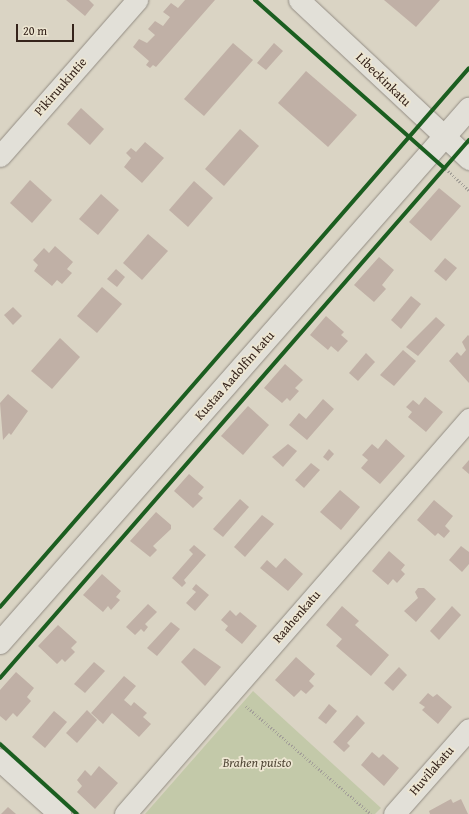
<!DOCTYPE html>
<html>
<head>
<meta charset="utf-8">
<style>
	body { margin:0 }
	#map { position:relative; width:469px; height:814px; overflow:hidden; background:#dad4c4; font-family:"Gentium Book Plus",serif }
	div>[style] { position:absolute }
	[style*='--x'] { left:calc(var(--x)*1px); top:calc(var(--y)*1px); width:calc(var(--w)*1px); rotate:calc(var(--a)*1deg) }
	.green>* { inset:0; background:#c3c9a9 }
	.building>* { inset:0; background:#c0b0a6 }
	.path>* { height:2.5px; margin-top:-1.25px; transform-origin:0; background:repeating-linear-gradient(90deg,#a4a099 0 1px,transparent 0 3px) }
	.roads { filter:drop-shadow(0 0 1px #928c83) drop-shadow(0 0 1px #928c83) }
	.street>* { height:21px; margin:-10.5px; padding:0 10.5px; transform-origin:10.5px; border-radius:10.5px; background:#e2e0d8 }
	.secondary>* { height:22px; margin:-11px; padding:0 11px; transform-origin:11px; border-radius:11px; background:#e2e0d8 }
	.cycleway>* { height:4px; margin:-2px; padding:0 2px; transform-origin:2px; border-radius:2px; background:#1b5e20 }
	span { translate:-50% -50%; white-space:nowrap; text-align:center; line-height:1.15; -webkit-text-stroke:3.5px #ede6d2; paint-order:stroke }
	.street-label { font-size:13px; color:#35231b }
	.park-label { font-size:13px; color:#544a39; font-style:italic }
	.scale { position:absolute; left:16px; top:24px; width:58px; height:18px; box-sizing:border-box; border:2px solid #35231b; border-top:0; padding-left:5px; font-size:12px; line-height:14px; white-space:nowrap; color:#35231b; -webkit-text-stroke:3px #ede6d2; paint-order:stroke }
</style>
</head>
<body>
<div id="map">
	<div class="green">
		<div style="clip-path:polygon(253px 691px,381px 808px,375px 814px,145px 814px)"></div>
	</div>
	<div class="building">
		<div style="clip-path:polygon(66px 0,89px 0,94px 5px,85px 16px)"></div>
		<div style="clip-path:polygon(185px 0,215px 0,156px 67px,153px 65px,150px 68px,146px 65px,149px 61px,133px 47px,139px 39px,147px 43px,155px 35px,148px 29px,155px 21px,163px 26px,170px 17px,163px 12px,171px 3px,178px 8px)"></div>
		<div style="clip-path:polygon(384px 0,440px 0,416px 27px)"></div>
		<div style="clip-path:polygon(233px 43px,253px 60px,204px 116px,184px 99px)"></div>
		<div style="clip-path:polygon(274px 43px,283px 51px,266px 70px,257px 63px)"></div>
		<div style="clip-path:polygon(306px 71px,357px 115px,328px 147px,278px 103px)"></div>
		<div style="clip-path:polygon(81px 108px,104px 129px,90px 145px,67px 124px)"></div>
		<div style="clip-path:polygon(240px 129px,259px 146px,224px 186px,205px 169px)"></div>
		<div style="clip-path:polygon(145px 142px,164px 158px,142px 183px,124px 167px,131px 158px,126px 153px,131px 148px,136px 152px)"></div>
		<div style="clip-path:polygon(30px 180px,52px 200px,32px 223px,10px 203px)"></div>
		<div style="clip-path:polygon(194px 181px,213px 198px,188px 227px,169px 210px)"></div>
		<div style="clip-path:polygon(439px 188px,461px 206px,431px 241px,409px 222px)"></div>
		<div style="clip-path:polygon(101px 194px,119px 210px,98px 235px,79px 219px)"></div>
		<div style="clip-path:polygon(148px 234px,168px 251px,142px 280px,123px 263px)"></div>
		<div style="clip-path:polygon(55px 246px,73px 262px,67px 269px,72px 273px,62px 284px,57px 280px,52px 286px,34px 271px,38px 265px,33px 260px,44px 248px,49px 253px)"></div>
		<div style="clip-path:polygon(379px 257px,394px 270px,382px 285px,386px 289px,374px 302px,354px 285px)"></div>
		<div style="clip-path:polygon(445px 258px,457px 268px,446px 281px,434px 271px)"></div>
		<div style="clip-path:polygon(116px 269px,125px 277px,117px 287px,107px 279px)"></div>
		<div style="clip-path:polygon(102px 287px,122px 304px,97px 333px,77px 316px)"></div>
		<div style="clip-path:polygon(411px 296px,421px 304px,401px 329px,391px 320px)"></div>
		<div style="clip-path:polygon(13px 307px,22px 316px,13px 325px,4px 315px)"></div>
		<div style="clip-path:polygon(326px 316px,344px 332px,341px 335px,348px 341px,338px 352px,331px 346px,328px 350px,310px 335px)"></div>
		<div style="clip-path:polygon(436px 317px,445px 325px,418px 356px,406px 347px)"></div>
		<div style="clip-path:polygon(468px 335px,469px 336px,469px 383px,449px 361px,457px 352px,461px 356px,466px 350px,462px 342px)"></div>
		<div style="clip-path:polygon(60px 338px,80px 357px,52px 389px,31px 371px)"></div>
		<div style="clip-path:polygon(403px 350px,416px 361px,394px 386px,380px 375px)"></div>
		<div style="clip-path:polygon(366px 353px,375px 362px,358px 381px,349px 373px)"></div>
		<div style="clip-path:polygon(285px 364px,303px 380px,295px 388px,299px 391px,290px 401px,287px 398px,282px 403px,264px 388px)"></div>
		<div style="clip-path:polygon(8px 394px,28px 411px,11px 435px,9px 433px,3px 440px,0 403px)"></div>
		<div style="clip-path:polygon(425px 397px,443px 412px,426px 432px,408px 417px,412px 412px,406px 407px,413px 400px,419px 405px)"></div>
		<div style="clip-path:polygon(323px 399px,334px 409px,307px 440px,289px 425px,299px 413px,306px 419px)"></div>
		<div style="clip-path:polygon(248px 406px,269px 425px,243px 455px,221px 436px)"></div>
		<div style="clip-path:polygon(386px 439px,405px 456px,380px 484px,361px 468px,368px 460px,362px 455px,372px 444px,378px 449px)"></div>
		<div style="clip-path:polygon(288px 444px,297px 451px,283px 467px,272px 457px)"></div>
		<div style="clip-path:polygon(329px 449px,334px 454px,328px 461px,323px 457px)"></div>
		<div style="clip-path:polygon(469px 460px,469px 474px,462px 468px)"></div>
		<div style="clip-path:polygon(311px 463px,320px 470px,304px 488px,295px 480px)"></div>
		<div style="clip-path:polygon(189px 474px,204px 487px,198px 494px,203px 498px,193px 508px,174px 491px)"></div>
		<div style="clip-path:polygon(340px 490px,360px 507px,341px 530px,320px 512px)"></div>
		<div style="clip-path:polygon(240px 499px,249px 507px,223px 537px,213px 529px)"></div>
		<div style="clip-path:polygon(434px 500px,453px 516px,445px 526px,450px 531px,444px 538px,438px 533px,435px 536px,417px 520px)"></div>
		<div style="clip-path:polygon(156px 512px,171px 525px,171px 529px,153px 546px,157px 550px,150px 557px,130px 541px)"></div>
		<div style="clip-path:polygon(262px 515px,274px 524px,245px 557px,234px 547px)"></div>
		<div style="clip-path:polygon(194px 545px,206px 555px,184px 580px,186px 583px,182px 587px,172px 578px,193px 554px,189px 550px)"></div>
		<div style="clip-path:polygon(461px 546px,469px 552px,469px 564px,462px 572px,449px 560px)"></div>
		<div style="clip-path:polygon(389px 551px,405px 565px,401px 570px,405px 574px,397px 583px,393px 579px,388px 585px,372px 571px)"></div>
		<div style="clip-path:polygon(285px 558px,303px 574px,288px 591px,260px 568px,267px 560px,276px 568px)"></div>
		<div style="clip-path:polygon(102px 574px,121px 591px,116px 597px,120px 600px,111px 610px,108px 606px,103px 612px,83px 595px)"></div>
		<div style="clip-path:polygon(196px 584px,209px 595px,195px 611px,186px 603px,196px 592px,192px 589px)"></div>
		<div style="clip-path:polygon(418px 588px,424px 588px,436px 599px,416px 622px,404px 611px,418px 598px,415px 592px)"></div>
		<div style="clip-path:polygon(148px 604px,157px 612px,145px 624px,148px 627px,144px 632px,141px 629px,135px 635px,126px 627px)"></div>
		<div style="clip-path:polygon(342px 606px,359px 621px,355px 625px,389px 655px,371px 676px,336px 646px,342px 639px,326px 625px)"></div>
		<div style="clip-path:polygon(452px 606px,461px 615px,439px 640px,430px 631px)"></div>
		<div style="clip-path:polygon(230px 610px,236px 616px,240px 612px,257px 626px,242px 644px,225px 630px,228px 626px,221px 620px)"></div>
		<div style="clip-path:polygon(171px 622px,180px 629px,157px 656px,147px 648px)"></div>
		<div style="clip-path:polygon(58px 625px,77px 642px,71px 648px,75px 652px,65px 662px,62px 659px,57px 664px,38px 646px)"></div>
		<div style="clip-path:polygon(194px 648px,221px 667px,205px 686px,181px 662px)"></div>
		<div style="clip-path:polygon(296px 657px,315px 674px,309px 681px,314px 686px,306px 694px,301px 690px,294px 697px,275px 680px)"></div>
		<div style="clip-path:polygon(94px 662px,105px 671px,85px 693px,74px 684px)"></div>
		<div style="clip-path:polygon(399px 667px,407px 675px,393px 691px,384px 683px)"></div>
		<div style="clip-path:polygon(16px 672px,34px 688px,27px 697px,31px 701px,17px 717px,13px 713px,6px 721px,0 716px,0 690px)"></div>
		<div style="clip-path:polygon(124px 676px,136px 686px,124px 700px,131px 706px,134px 702px,147px 713px,143px 717px,151px 724px,139px 737px,112px 713px,103px 724px,91px 713px)"></div>
		<div style="clip-path:polygon(428px 693px,433px 697px,437px 694px,452px 707px,438px 724px,422px 710px,425px 707px,419px 703px)"></div>
		<div style="clip-path:polygon(329px 704px,337px 711px,326px 724px,318px 718px)"></div>
		<div style="clip-path:polygon(87px 710px,97px 720px,77px 743px,66px 733px)"></div>
		<div style="clip-path:polygon(54px 711px,67px 722px,45px 748px,32px 737px)"></div>
		<div style="clip-path:polygon(357px 715px,365px 723px,347px 743px,350px 746px,344px 752px,333px 742px)"></div>
		<div style="clip-path:polygon(372px 752px,379px 758px,383px 754px,399px 768px,384px 786px,361px 765px)"></div>
		<div style="clip-path:polygon(99px 766px,118px 783px,95px 809px,77px 792px,82px 786px,77px 780px,85px 770px,91px 776px)"></div>
		<div style="clip-path:polygon(451px 799px,453px 803px,461px 799px,468px 814px,430px 814px,429px 811px)"></div>
		<div style="clip-path:polygon(8px 807px,16px 814px,1px 814px)"></div>
	</div>
	<div class="path">
		<div style="--x:444;--y:167;--w:34;--a:43"></div>
		<div style="--x:246;--y:706;--w:165;--a:40.8"></div>
	</div>
	<div class="roads">
		<div class="street">
			<div style="--x:299;--y:0;--w:233;--a:43.1"></div>
			<div style="--x:0;--y:156;--w:208;--a:-48.7"></div>
			<div style="--x:125;--y:814;--w:524;--a:-48.95"></div>
			<div style="--x:394;--y:814;--w:113;--a:-48.6"></div>
		</div>
		<div class="secondary">
			<div style="--x:0;--y:643;--w:711;--a:-48.71"></div>
			<div style="--x:0;--y:760;--w:81;--a:42"></div>
		</div>
	</div>
	<div class="cycleway">
		<div style="--x:255;--y:0;--w:251;--a:41.6"></div>
		<div style="--x:0;--y:607;--w:714;--a:-48.97"></div>
		<div style="--x:0;--y:678;--w:714;--a:-48.92"></div>
		<div style="--x:0;--y:744;--w:104;--a:42.3"></div>
	</div>
	<div class="street-label">
		<span style="left:383px;top:80px;rotate:44deg">Libeckinkatu</span>
		<span style="left:61px;top:87px;rotate:-49deg">Pikiruukintie</span>
		<span style="left:235px;top:376px;rotate:-49deg">Kustaa Aadolfin katu</span>
		<span style="left:297px;top:617px;rotate:-49deg">Raahenkatu</span>
		<span style="left:432px;top:771px;rotate:-49deg">Huvilakatu</span>
	</div>
	<div class="park-label">
		<span style="left:257px;top:763px">Brahen puisto</span>
	</div>
	<div class="scale">20 m</div>
</div>
</body>
</html>
